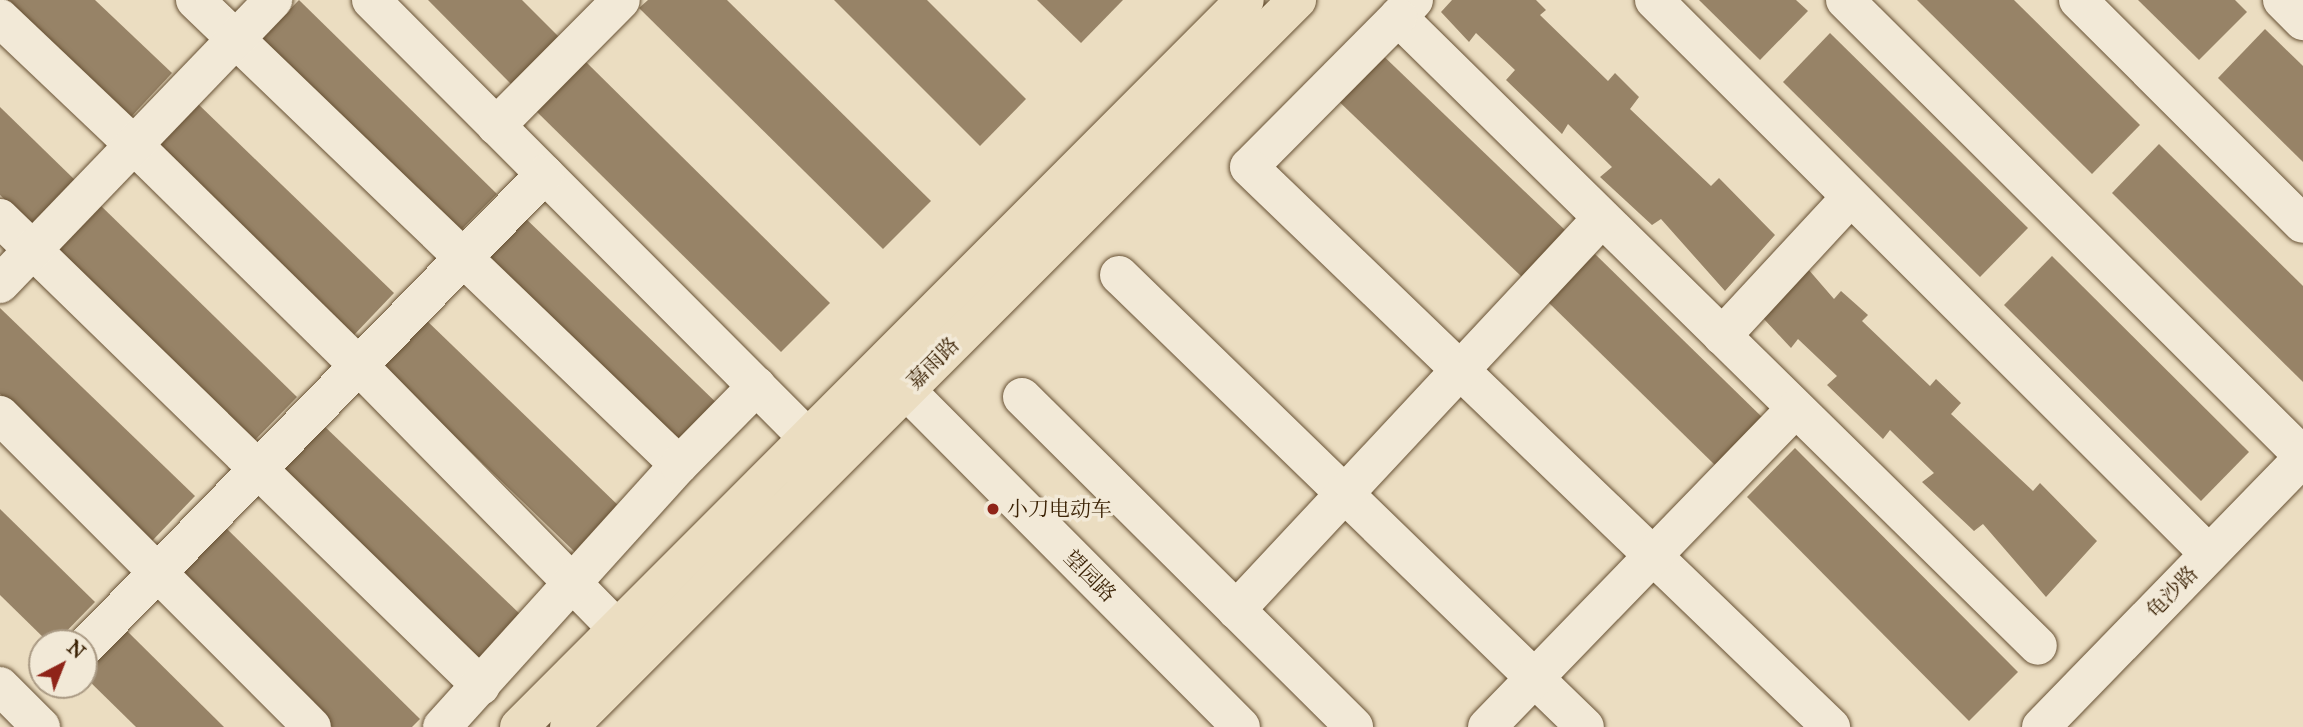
<!DOCTYPE html>
<html>
<head>
<meta charset="utf-8">
<style>
	body { margin:0 }
	#map { position:relative; width:2303px; height:727px; overflow:hidden; background:#ebddc1; font-family:"IM FELL Great Primer","Noto Serif SC",serif }
	div>[style] { position:absolute }
	[style*='--x'] { left:calc(var(--x)*1px); top:calc(var(--y)*1px); width:calc(var(--w)*1px); rotate:calc(var(--a)*1deg) }
	.building>* { inset:0; background:#978367 }
	.roads { filter:drop-shadow(0 0 2px #675134) drop-shadow(0 0 2px #675134) }
	.minor>* { height:38px; margin:-19px; padding:0 19px; transform-origin:19px; border-radius:19px; background:#f2e9d7 }
	.major>* { height:38px; margin:-19px; padding:0 19px; transform-origin:19px; border-radius:19px; background:#ebddc1 }
	.dots>* { width:19px; height:19px; translate:-50% -50%; box-sizing:border-box; border:4px solid #f2e9d7; border-radius:50% }
	span { translate:-50% -50%; white-space:nowrap; text-align:center; line-height:1.15; -webkit-text-stroke:7px #f2e9d7; paint-order:stroke }
	.street-label { font-size:21px; color:#3b2205 }
	.poi-label { font-size:21px; color:#3b2205 }
	.left { translate:0 -50%; text-align:left }
	.north { position:absolute; left:28px; top:629px; width:70px; height:70px; box-sizing:border-box; background:#f2e9d7; border:2px solid #a99983; border-radius:50%; rotate:42deg; font-size:19px; font-weight:700; line-height:28px; text-align:center; color:#3b2205 }
	.north::after { content:''; display:block; margin:auto; width:24px; height:32px; background:#8f2418; clip-path:polygon(50% 0,100% 100%,50% 72%,0 100%) }
</style>
</head>
<body>
<div id="map">
	<div class="building">
		<div style="clip-path:polygon(7px 0,95px 0,172px 73px,131px 117px)"></div>
		<div style="clip-path:polygon(299px 0,497px 194px,456px 235px,258px 42px)"></div>
		<div style="clip-path:polygon(428px 0,522px 0,559px 37px,511px 84px)"></div>
		<div style="clip-path:polygon(648px 0,727px 0,931px 201px,883px 249px,639px 8px)"></div>
		<div style="clip-path:polygon(834px 0,927px 0,1026px 99px,980px 146px)"></div>
		<div style="clip-path:polygon(1037px 0,1123px 0,1081px 43px)"></div>
		<div style="clip-path:polygon(1452px 0,1536px 0,1546px 10px,1540px 15px,1608px 81px,1615px 73px,1639px 97px,1630px 109px,1711px 186px,1719px 178px,1775px 235px,1725px 291px,1661px 219px,1652px 225px,1600px 177px,1612px 167px,1568px 124px,1562px 134px,1506px 80px,1515px 70px,1476px 33px,1469px 42px,1441px 12px)"></div>
		<div style="clip-path:polygon(1699px 0,1796px 0,1808px 11px,1760px 60px)"></div>
		<div style="clip-path:polygon(1917px 0,2014px 0,2140px 125px,2092px 174px)"></div>
		<div style="clip-path:polygon(2138px 0,2235px 0,2247px 12px,2199px 60px)"></div>
		<div style="clip-path:polygon(2265px 29px,2303px 66px,2303px 162px,2218px 78px)"></div>
		<div style="clip-path:polygon(1830px 33px,2028px 228px,1980px 277px,1783px 82px)"></div>
		<div style="clip-path:polygon(1372px 45px,1566px 231px,1522px 277px,1328px 91px)"></div>
		<div style="clip-path:polygon(584px 60px,830px 303px,781px 352px,535px 110px)"></div>
		<div style="clip-path:polygon(196px 102px,394px 293px,354px 335px,155px 144px)"></div>
		<div style="clip-path:polygon(0 107px,77px 182px,33px 227px,0 195px)"></div>
		<div style="clip-path:polygon(2159px 144px,2303px 286px,2303px 382px,2112px 193px)"></div>
		<div style="clip-path:polygon(97px 202px,297px 397px,254px 441px,54px 246px)"></div>
		<div style="clip-path:polygon(522px 215px,726px 412px,685px 454px,482px 257px)"></div>
		<div style="clip-path:polygon(1595px 254px,1765px 420px,1718px 468px,1548px 302px)"></div>
		<div style="clip-path:polygon(2052px 256px,2249px 452px,2201px 501px,2004px 305px)"></div>
		<div style="clip-path:polygon(1808px 269px,1834px 299px,1841px 291px,1868px 315px,1862px 321px,1930px 386px,1936px 379px,1961px 403px,1951px 414px,2033px 491px,2040px 483px,2097px 541px,2046px 597px,1983px 524px,1974px 531px,1922px 482px,1934px 473px,1890px 430px,1883px 439px,1827px 385px,1837px 376px,1798px 339px,1791px 348px,1763px 318px)"></div>
		<div style="clip-path:polygon(0 308px,195px 496px,152px 541px,0 394px)"></div>
		<div style="clip-path:polygon(424px 318px,623px 510px,579px 556px,380px 364px)"></div>
		<div style="clip-path:polygon(321px 423px,522px 616px,480px 660px,280px 467px)"></div>
		<div style="clip-path:polygon(1795px 448px,2018px 672px,1969px 721px,1747px 497px)"></div>
		<div style="clip-path:polygon(0 509px,95px 602px,55px 643px,49px 643px,0 595px)"></div>
		<div style="clip-path:polygon(223px 525px,420px 719px,412px 727px,332px 727px,176px 573px)"></div>
		<div style="clip-path:polygon(125px 629px,224px 727px,136px 727px,84px 676px,84px 670px)"></div>
	</div>
	<div class="roads">
		<div class="minor">
			<div style="--x:195;--y:0;--w:671;--a:43.85"></div>
			<div style="--x:371;--y:0;--w:619;--a:45.07"></div>
			<div style="--x:1414;--y:0;--w:23;--a:133"></div>
			<div style="--x:1398;--y:17;--w:897;--a:44.5"></div>
			<div style="--x:1654;--y:0;--w:784;--a:44.95"></div>
			<div style="--x:1845;--y:0;--w:646;--a:44.87"></div>
			<div style="--x:2078;--y:0;--w:317;--a:44.9"></div>
			<div style="--x:2282;--y:0;--w:30;--a:45"></div>
			<div style="--x:1398;--y:17;--w:211;--a:134.8"></div>
			<div style="--x:1249;--y:167;--w:808;--a:43.9"></div>
			<div style="--x:0;--y:18;--w:185;--a:43.5"></div>
			<div style="--x:134;--y:145;--w:315;--a:44.5"></div>
			<div style="--x:359;--y:366;--w:368;--a:45.5"></div>
			<div style="--x:496;--y:126;--w:177;--a:-45.2"></div>
			<div style="--x:0;--y:218;--w:671;--a:44.22"></div>
			<div style="--x:1119;--y:275;--w:649;--a:44.13"></div>
			<div style="--x:0;--y:284;--w:394;--a:-46.1"></div>
			<div style="--x:1722;--y:336;--w:188;--a:-47.2"></div>
			<div style="--x:882;--y:366;--w:509;--a:45.16"></div>
			<div style="--x:1022;--y:397;--w:468;--a:44.8"></div>
			<div style="--x:0;--y:415;--w:441;--a:45"></div>
			<div style="--x:1236;--y:610;--w:536;--a:-46.96"></div>
			<div style="--x:84;--y:648;--w:661;--a:-45.8"></div>
			<div style="--x:0;--y:686;--w:58;--a:45"></div>
			<div style="--x:442;--y:727;--w:353;--a:-47.9"></div>
			<div style="--x:679;--y:465;--w:111;--a:-45.4"></div>
			<div style="--x:1487;--y:727;--w:443;--a:-45.9"></div>
			<div style="--x:2041;--y:727;--w:376;--a:-45.8"></div>
		</div>
		<div class="major">
			<div style="--x:519;--y:727;--w:1027;--a:-45.04"></div>
			<div style="--x:569;--y:727;--w:1029;--a:-44.96"></div>
		</div>
	</div>
	<div class="dots">
		<div style="left:993px;top:509px;background:#8f2418"></div>
	</div>
	<div class="street-label">
		<span style="left:933px;top:363px;rotate:-45deg">嘉雨路</span>
		<span style="left:1090px;top:576px;rotate:45deg">望园路</span>
		<span style="left:2172px;top:592px;rotate:-46deg">龟沙路</span>
	</div>
	<div class="poi-label">
		<span class="left" style="left:1007px;top:509px">小刀电动车</span>
	</div>
	<div class="north">N</div>
</div>
</body>
</html>
